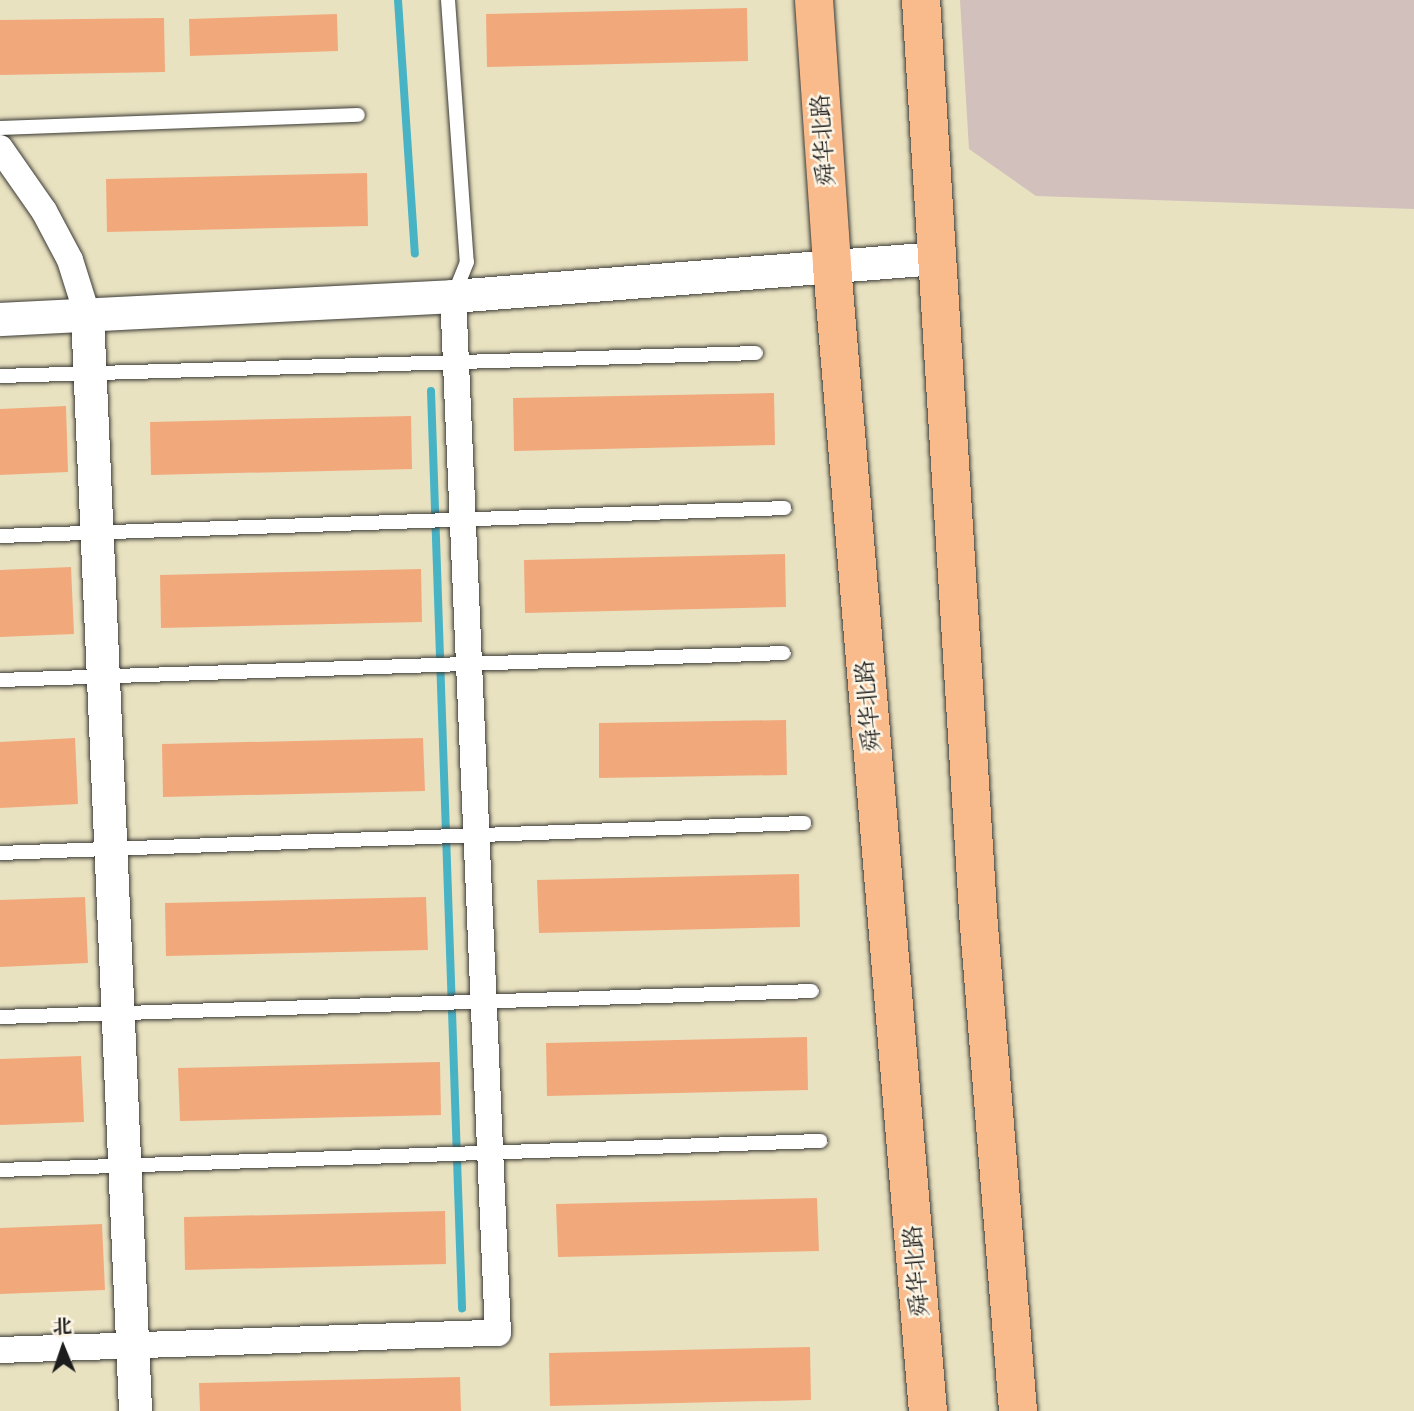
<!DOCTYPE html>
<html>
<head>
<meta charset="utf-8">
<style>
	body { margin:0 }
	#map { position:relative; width:1414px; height:1411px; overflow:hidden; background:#e9e2c1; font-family:Cardo,"Noto Serif SC",serif }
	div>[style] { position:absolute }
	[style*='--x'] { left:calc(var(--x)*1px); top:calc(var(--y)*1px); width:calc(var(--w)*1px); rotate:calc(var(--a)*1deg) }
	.industrial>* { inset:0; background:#d1c0bc }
	.stream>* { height:8px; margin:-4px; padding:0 4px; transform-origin:4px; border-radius:4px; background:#48b3c5 }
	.building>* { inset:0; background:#f1a97c }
	.roads { filter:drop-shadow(0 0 2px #3b3a35) drop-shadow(0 0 2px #3b3a35) }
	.service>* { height:14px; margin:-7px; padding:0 7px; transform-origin:7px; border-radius:7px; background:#fff }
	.minor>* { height:26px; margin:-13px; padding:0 13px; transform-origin:13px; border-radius:13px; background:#fff }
	.tertiary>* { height:33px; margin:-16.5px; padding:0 16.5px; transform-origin:16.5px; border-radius:16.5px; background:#fff }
	.primary>* { height:38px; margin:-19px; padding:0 19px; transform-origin:19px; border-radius:19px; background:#fabb8c }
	span { translate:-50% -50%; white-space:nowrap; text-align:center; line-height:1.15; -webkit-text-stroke:5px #fcf5e5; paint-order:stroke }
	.street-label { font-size:23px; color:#1c1c1c }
	.north { position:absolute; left:28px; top:1313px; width:70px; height:70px; -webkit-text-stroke:5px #fcf5e5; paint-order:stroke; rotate:358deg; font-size:19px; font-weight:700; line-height:28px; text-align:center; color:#1c1c1c }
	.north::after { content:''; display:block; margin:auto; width:24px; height:32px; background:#1c1c1c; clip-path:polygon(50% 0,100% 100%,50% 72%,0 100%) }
</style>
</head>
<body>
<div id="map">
	<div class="industrial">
		<div style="clip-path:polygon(960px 0,1414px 0,1414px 209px,1036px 196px,969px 149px)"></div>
	</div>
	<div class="stream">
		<div style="--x:398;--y:0;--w:254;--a:86.2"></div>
		<div style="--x:431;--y:391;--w:918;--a:88.06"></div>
	</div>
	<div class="building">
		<div style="clip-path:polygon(747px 8px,748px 61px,487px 67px,486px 14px)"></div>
		<div style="clip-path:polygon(337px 14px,338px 51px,190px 56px,189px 19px)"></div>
		<div style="clip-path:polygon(164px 18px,165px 72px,0 75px,0 20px)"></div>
		<div style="clip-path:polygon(367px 173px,368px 226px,107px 232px,106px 179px)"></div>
		<div style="clip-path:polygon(774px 393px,775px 445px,514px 451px,513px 398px)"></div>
		<div style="clip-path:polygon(66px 406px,68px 472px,0 475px,0 409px)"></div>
		<div style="clip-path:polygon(411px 416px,412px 469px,151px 475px,150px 422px)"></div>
		<div style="clip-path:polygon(785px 554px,786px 607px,525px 613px,524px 560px)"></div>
		<div style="clip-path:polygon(71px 567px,74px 634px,0 637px,0 570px)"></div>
		<div style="clip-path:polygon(421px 569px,422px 622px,161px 628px,160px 575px)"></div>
		<div style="clip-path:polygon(786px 720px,787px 775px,599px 778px,599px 723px)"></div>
		<div style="clip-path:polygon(75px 738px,78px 804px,0 808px,0 742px)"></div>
		<div style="clip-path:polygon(423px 738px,425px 791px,163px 797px,162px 744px)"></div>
		<div style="clip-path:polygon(799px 874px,800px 927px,539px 933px,537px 880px)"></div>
		<div style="clip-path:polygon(85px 897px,88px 963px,0 967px,0 900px)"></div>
		<div style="clip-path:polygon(426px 897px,428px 950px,166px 956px,165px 903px)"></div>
		<div style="clip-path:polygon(807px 1037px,808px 1090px,547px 1096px,546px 1043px)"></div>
		<div style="clip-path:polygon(81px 1056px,84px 1122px,0 1125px,0 1059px)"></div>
		<div style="clip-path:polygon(440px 1062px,441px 1115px,180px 1121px,178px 1068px)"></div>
		<div style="clip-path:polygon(817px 1198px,819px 1251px,558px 1257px,556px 1204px)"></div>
		<div style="clip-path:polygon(445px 1211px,446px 1264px,185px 1270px,184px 1217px)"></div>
		<div style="clip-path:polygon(102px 1224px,105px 1290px,0 1294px,0 1228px)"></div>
		<div style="clip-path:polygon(810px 1347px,811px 1400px,550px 1406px,549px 1353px)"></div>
		<div style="clip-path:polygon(460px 1377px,461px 1411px,200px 1411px,199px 1383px)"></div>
	</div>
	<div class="roads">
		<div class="service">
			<div style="--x:448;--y:0;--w:263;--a:85.9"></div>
			<div style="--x:467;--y:262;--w:37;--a:112"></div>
			<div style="--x:0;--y:128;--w:358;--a:-2.1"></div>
			<div style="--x:0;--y:376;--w:756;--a:-1.74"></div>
			<div style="--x:0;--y:536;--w:785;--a:-2.04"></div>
			<div style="--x:0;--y:680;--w:784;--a:-1.97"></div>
			<div style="--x:0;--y:853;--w:805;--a:-2.14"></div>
			<div style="--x:0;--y:1017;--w:812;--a:-1.83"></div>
			<div style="--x:0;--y:1170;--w:821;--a:-2.03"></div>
		</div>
		<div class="minor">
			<div style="--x:0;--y:148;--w:77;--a:55.1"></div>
			<div style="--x:44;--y:211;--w:55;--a:62"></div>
			<div style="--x:70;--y:260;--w:57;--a:72.5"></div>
			<div style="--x:0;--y:1350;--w:498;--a:-2"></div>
			<div style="--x:498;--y:1333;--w:1038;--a:-92.48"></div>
		</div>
		<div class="tertiary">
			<div style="--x:87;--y:314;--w:1098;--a:87.49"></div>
			<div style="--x:0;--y:319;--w:454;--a:-2.9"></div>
			<div style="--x:453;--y:296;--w:486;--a:-4.5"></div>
		</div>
		<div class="primary">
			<div style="--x:814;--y:0;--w:267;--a:86.1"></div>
			<div style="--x:832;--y:266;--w:1149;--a:85.21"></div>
			<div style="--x:921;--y:0;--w:928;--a:86.42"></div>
			<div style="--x:979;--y:926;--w:487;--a:85.4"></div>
		</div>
	</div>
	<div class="street-label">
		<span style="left:824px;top:140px;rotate:-94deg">舜华北路</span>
		<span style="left:869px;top:706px;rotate:-95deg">舜华北路</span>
		<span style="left:917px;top:1271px;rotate:-95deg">舜华北路</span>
	</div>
	<div class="north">北</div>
</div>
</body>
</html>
